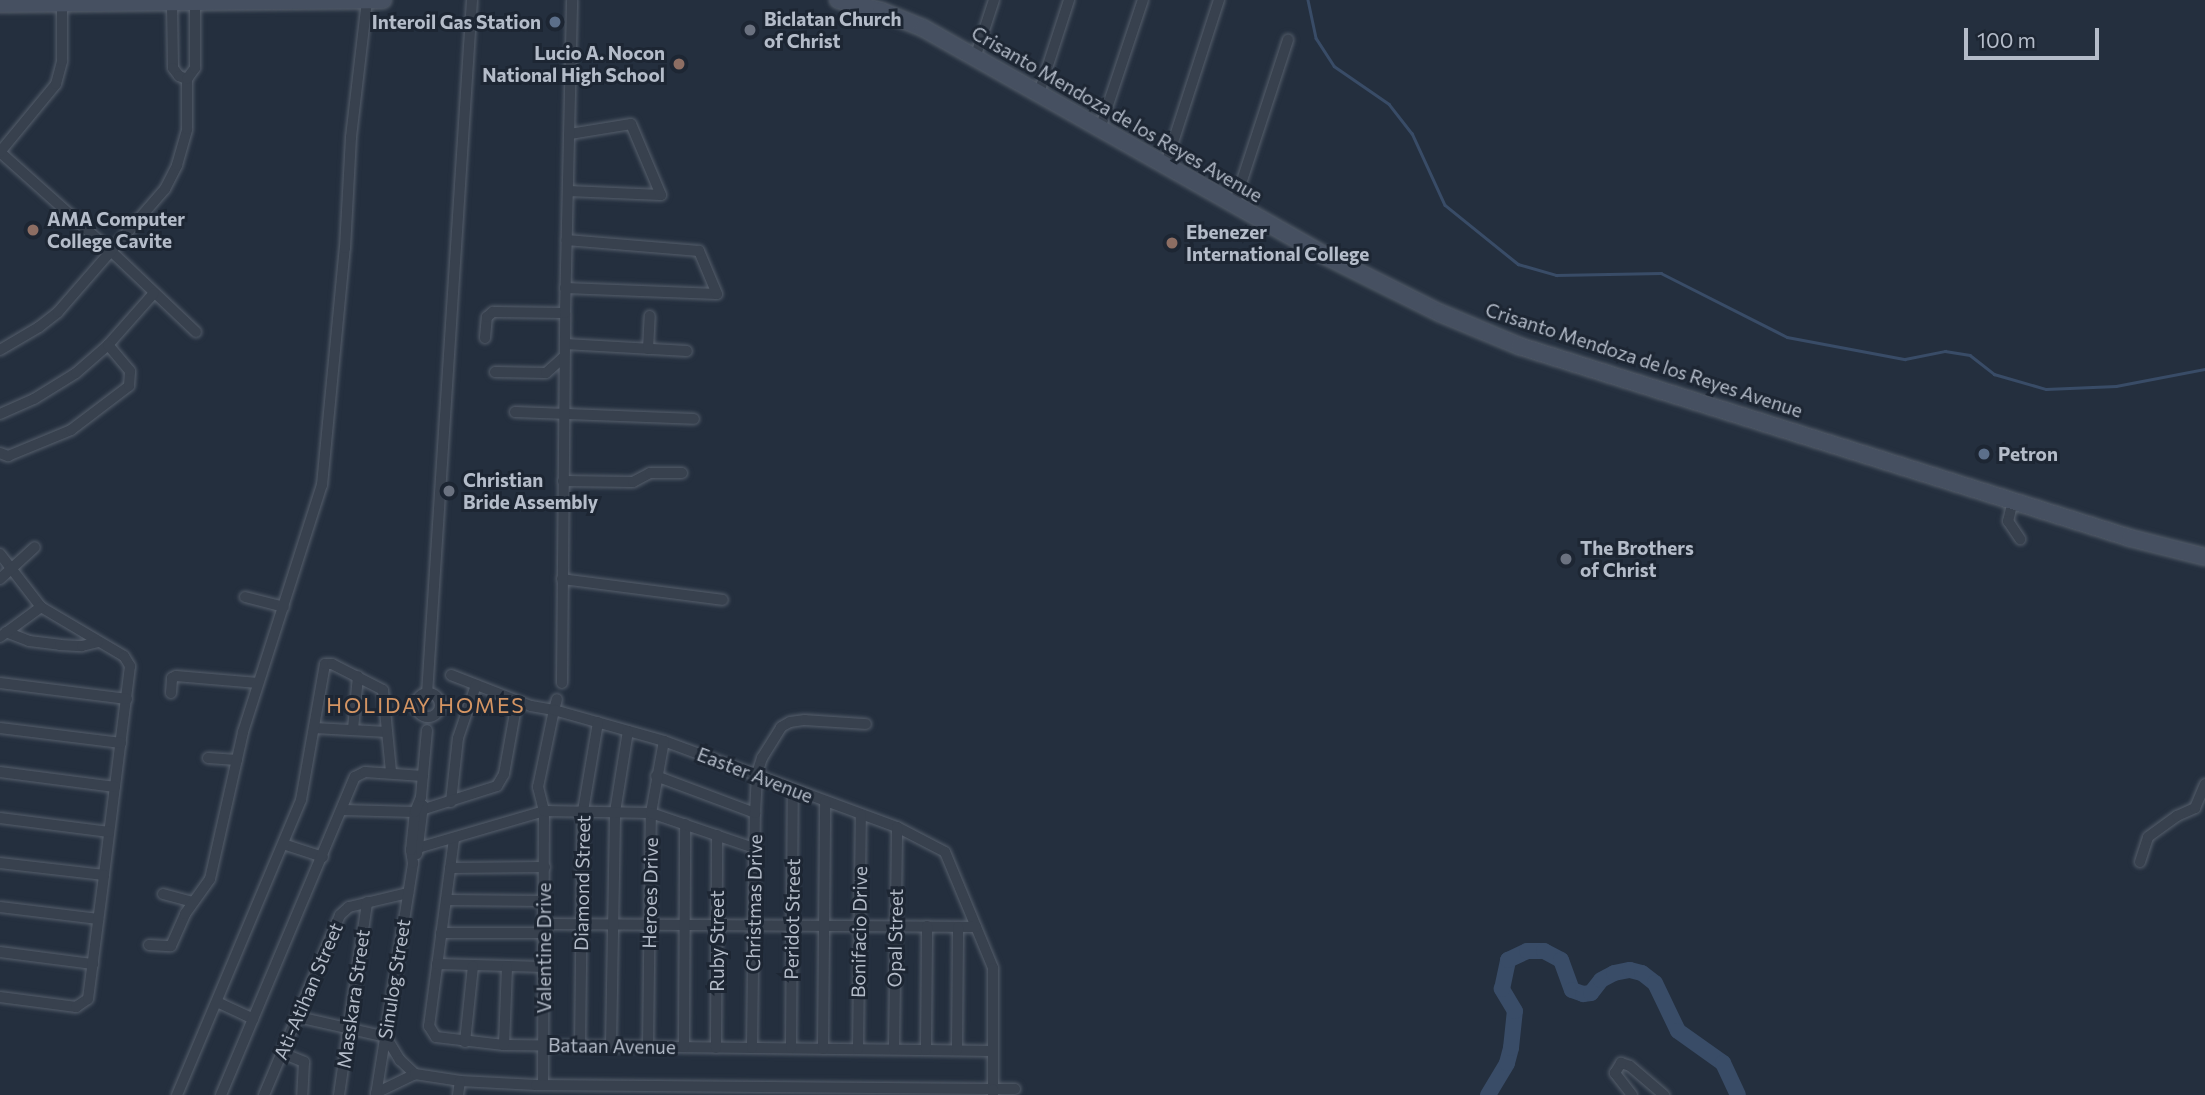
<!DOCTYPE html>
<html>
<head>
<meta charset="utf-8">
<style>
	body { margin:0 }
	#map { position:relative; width:2205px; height:1095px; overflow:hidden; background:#242f3e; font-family:Commissioner,sans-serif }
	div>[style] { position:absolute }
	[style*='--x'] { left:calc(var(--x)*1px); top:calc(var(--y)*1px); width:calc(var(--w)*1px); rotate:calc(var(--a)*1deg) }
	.stream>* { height:2.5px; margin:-1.25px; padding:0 1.25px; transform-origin:1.25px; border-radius:1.25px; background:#394c67 }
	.river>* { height:16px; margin:-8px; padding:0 8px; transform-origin:8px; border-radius:8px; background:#394c67 }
	.roads { filter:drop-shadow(0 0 2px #565f6c) drop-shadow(0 0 2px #565f6c) }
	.minor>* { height:10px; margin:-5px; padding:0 5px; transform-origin:5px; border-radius:5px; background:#38414e }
	.minor>.ring { margin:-5px; padding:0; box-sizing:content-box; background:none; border:10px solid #38414e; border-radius:50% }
	.secondary>* { height:16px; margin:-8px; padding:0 8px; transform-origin:8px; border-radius:8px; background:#465061 }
	.dots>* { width:19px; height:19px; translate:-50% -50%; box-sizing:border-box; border:4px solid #1d2633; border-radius:50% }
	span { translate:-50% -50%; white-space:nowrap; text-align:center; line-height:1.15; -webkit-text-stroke:6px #1d2633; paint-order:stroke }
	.poi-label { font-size:19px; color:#b4bcc9; font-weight:700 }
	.left { translate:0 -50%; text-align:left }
	.right { translate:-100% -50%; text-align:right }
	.street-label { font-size:19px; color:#b4bcc9 }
	.neighbourhood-label { font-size:21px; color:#d59563; letter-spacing:2px }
	.scale { position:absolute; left:1964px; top:28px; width:135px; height:32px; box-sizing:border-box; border:4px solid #b4bcc9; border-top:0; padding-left:9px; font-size:21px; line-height:24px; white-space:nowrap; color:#b4bcc9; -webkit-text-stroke:5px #1d2633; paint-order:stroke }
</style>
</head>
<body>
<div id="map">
	<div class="stream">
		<div style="--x:1308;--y:0;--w:39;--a:78"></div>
		<div style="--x:1316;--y:38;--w:33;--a:57"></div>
		<div style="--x:1334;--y:66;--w:67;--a:34.6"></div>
		<div style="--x:1389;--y:104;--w:37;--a:52"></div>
		<div style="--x:1412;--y:133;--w:79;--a:65.4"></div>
		<div style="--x:1445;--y:205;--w:94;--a:38.9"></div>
		<div style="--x:1518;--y:264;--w:40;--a:16"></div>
		<div style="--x:1556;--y:275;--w:105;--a:-1.1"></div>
		<div style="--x:1661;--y:273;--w:141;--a:26.9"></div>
		<div style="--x:1787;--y:337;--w:120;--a:10.6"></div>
		<div style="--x:1905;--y:359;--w:41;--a:-11.3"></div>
		<div style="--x:1945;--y:351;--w:25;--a:9"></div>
		<div style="--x:1970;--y:355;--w:31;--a:38"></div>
		<div style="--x:1994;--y:374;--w:54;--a:16.1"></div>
		<div style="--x:2046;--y:389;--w:70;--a:-2.5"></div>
		<div style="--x:2116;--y:386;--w:91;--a:-10.8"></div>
	</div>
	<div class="river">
		<div style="--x:1488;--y:1095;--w:37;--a:-59"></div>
		<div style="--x:1507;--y:1063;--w:16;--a:-75"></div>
		<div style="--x:1511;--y:1048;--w:37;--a:-84"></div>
		<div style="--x:1515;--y:1011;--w:26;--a:-121"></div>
		<div style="--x:1502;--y:989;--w:30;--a:-78"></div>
		<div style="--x:1508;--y:960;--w:21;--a:-25"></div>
		<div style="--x:1527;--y:951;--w:17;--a:0"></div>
		<div style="--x:1544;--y:951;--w:19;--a:28"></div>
		<div style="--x:1561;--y:960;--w:32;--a:70"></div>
		<div style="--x:1572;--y:990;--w:12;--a:20"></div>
		<div style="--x:1583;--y:994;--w:8;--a:-7"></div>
		<div style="--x:1591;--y:993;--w:16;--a:-52"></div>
		<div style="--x:1601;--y:980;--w:15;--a:-28"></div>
		<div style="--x:1614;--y:973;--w:16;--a:-11"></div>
		<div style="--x:1630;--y:970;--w:12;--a:14"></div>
		<div style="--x:1642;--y:973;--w:16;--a:38"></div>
		<div style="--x:1655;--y:983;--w:53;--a:64.4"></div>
		<div style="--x:1678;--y:1031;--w:55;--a:35.4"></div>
		<div style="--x:1723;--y:1063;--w:35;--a:65"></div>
	</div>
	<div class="roads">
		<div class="minor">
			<div style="--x:172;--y:3;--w:65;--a:89.1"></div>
			<div style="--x:173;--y:68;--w:10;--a:53"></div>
			<div style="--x:179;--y:76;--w:9;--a:21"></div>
			<div style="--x:975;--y:58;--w:61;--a:-71.9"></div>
			<div style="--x:1039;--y:93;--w:98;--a:-72.1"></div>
			<div style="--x:1100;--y:129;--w:136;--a:-71.6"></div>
			<div style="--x:0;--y:152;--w:150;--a:41.8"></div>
			<div style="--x:112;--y:252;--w:116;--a:43.6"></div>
			<div style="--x:0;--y:152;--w:88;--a:-50.5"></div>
			<div style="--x:56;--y:84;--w:24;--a:-75"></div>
			<div style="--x:62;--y:61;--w:61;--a:-90"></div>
			<div style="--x:1165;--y:167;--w:176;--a:-72.1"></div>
			<div style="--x:568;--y:191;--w:93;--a:2.5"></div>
			<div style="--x:661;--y:195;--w:77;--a:-112.9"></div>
			<div style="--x:631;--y:124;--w:62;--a:170.7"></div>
			<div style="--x:1234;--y:205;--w:174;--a:-71.9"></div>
			<div style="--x:565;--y:288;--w:152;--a:2.3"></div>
			<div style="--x:717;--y:294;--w:47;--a:-112.7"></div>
			<div style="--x:699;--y:251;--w:133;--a:-175.3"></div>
			<div style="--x:485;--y:338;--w:21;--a:-85"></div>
			<div style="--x:487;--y:317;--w:8;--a:-40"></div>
			<div style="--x:493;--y:312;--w:72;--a:0.8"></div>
			<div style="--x:565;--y:344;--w:122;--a:3.3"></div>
			<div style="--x:648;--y:349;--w:33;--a:-87"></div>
			<div style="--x:0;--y:350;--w:45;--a:-30.5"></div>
			<div style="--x:39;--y:327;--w:24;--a:-38"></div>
			<div style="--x:58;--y:312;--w:163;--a:-49"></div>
			<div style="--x:165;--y:189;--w:27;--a:-63"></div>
			<div style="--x:177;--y:165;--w:37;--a:-74"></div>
			<div style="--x:187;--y:129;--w:50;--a:-90"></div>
			<div style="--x:187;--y:79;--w:14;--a:-54"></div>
			<div style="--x:195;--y:68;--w:65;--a:-90"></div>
			<div style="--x:495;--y:372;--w:51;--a:1.1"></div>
			<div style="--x:546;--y:373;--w:24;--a:-42"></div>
			<div style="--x:515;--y:412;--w:179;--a:2.2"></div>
			<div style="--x:0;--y:414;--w:37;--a:-24"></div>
			<div style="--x:34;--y:399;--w:49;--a:-31.8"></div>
			<div style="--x:76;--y:373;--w:43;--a:-41.2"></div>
			<div style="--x:108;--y:345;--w:69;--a:-48.5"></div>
			<div style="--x:0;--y:453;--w:9;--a:21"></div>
			<div style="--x:8;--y:456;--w:68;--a:-22.4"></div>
			<div style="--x:71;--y:430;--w:73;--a:-37.2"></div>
			<div style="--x:129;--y:386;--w:15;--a:-86"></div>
			<div style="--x:130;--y:371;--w:34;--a:-130"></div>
			<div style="--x:563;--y:481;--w:70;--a:0.8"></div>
			<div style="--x:633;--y:482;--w:19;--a:-28"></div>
			<div style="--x:650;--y:473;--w:32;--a:0"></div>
			<div style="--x:2013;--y:500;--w:22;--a:103"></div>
			<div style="--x:2008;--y:521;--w:22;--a:56"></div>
			<div style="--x:0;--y:554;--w:67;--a:52.3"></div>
			<div style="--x:41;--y:607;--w:96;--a:30.6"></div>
			<div style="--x:124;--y:656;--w:12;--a:59"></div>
			<div style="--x:130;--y:666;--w:211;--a:97.1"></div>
			<div style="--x:104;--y:875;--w:105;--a:-173.4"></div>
			<div style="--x:0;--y:579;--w:47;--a:-42.4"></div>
			<div style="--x:562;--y:579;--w:162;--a:7.4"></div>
			<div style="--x:245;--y:597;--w:40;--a:14.4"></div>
			<div style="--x:6;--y:632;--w:25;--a:21"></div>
			<div style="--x:29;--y:641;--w:31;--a:7"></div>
			<div style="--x:60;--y:645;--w:22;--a:3"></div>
			<div style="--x:82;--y:646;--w:16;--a:-14"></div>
			<div style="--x:0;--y:637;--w:51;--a:-36.2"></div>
			<div style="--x:451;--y:675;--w:86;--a:21.2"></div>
			<div style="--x:531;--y:706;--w:23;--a:10"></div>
			<div style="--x:554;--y:710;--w:11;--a:-75"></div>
			<div style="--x:0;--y:683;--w:128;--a:7.2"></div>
			<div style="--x:562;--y:683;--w:370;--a:-89.5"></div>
			<div style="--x:565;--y:313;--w:313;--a:-88.7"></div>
			<div style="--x:171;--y:693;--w:15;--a:-86"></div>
			<div style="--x:172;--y:678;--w:4;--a:-27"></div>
			<div style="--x:176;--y:676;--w:82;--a:4.9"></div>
			<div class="ring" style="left:416px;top:693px;width:14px;height:14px"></div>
			<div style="--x:427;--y:694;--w:695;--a:-86.29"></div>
			<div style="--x:0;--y:728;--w:122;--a:7.1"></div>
			<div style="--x:314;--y:728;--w:73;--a:3.1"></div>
			<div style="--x:353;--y:729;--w:53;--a:-84.6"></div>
			<div style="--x:208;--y:758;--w:29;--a:4"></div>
			<div style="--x:0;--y:772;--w:116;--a:7.4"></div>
			<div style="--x:656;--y:776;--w:106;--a:20.5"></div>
			<div style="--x:451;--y:802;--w:64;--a:-83.8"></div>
			<div style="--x:458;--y:738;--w:56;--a:-71.2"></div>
			<div style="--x:342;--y:810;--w:73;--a:1.6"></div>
			<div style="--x:415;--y:812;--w:86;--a:-17.6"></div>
			<div style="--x:497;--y:786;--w:14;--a:-60"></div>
			<div style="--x:504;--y:774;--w:73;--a:-79.8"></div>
			<div style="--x:0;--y:818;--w:110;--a:7.3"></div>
			<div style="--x:454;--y:839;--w:189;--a:97.6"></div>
			<div style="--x:429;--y:1026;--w:13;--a:58"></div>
			<div style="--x:436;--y:1037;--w:68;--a:6.7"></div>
			<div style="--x:504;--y:1045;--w:488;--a:0.7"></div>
			<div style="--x:283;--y:844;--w:42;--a:18"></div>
			<div style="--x:411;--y:850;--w:139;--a:-16.3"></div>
			<div style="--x:544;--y:811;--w:25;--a:-104"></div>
			<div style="--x:538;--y:787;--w:79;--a:-78.3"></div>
			<div style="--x:554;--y:710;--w:114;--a:15.7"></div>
			<div style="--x:664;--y:741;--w:248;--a:20.3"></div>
			<div style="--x:897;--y:827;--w:54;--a:27.5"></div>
			<div style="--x:945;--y:852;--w:126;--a:67.5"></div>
			<div style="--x:993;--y:968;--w:121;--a:90"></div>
			<div style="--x:993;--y:1089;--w:22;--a:0"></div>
			<div style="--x:417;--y:854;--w:49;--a:-83"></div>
			<div style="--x:2140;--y:862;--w:26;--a:-72"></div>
			<div style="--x:2148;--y:837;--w:36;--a:-36"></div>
			<div style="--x:2177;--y:816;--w:20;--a:-24"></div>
			<div style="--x:2195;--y:808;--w:26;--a:-67"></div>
			<div style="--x:450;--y:868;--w:95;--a:-0.6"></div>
			<div style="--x:163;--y:894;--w:30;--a:15"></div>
			<div style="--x:446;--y:900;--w:99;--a:0.6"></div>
			<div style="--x:0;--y:907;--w:99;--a:7"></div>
			<div style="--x:545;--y:924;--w:431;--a:0.4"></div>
			<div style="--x:441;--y:933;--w:104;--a:0"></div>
			<div style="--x:149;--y:945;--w:22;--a:3"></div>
			<div style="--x:171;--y:946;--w:35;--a:-66"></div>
			<div style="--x:185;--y:914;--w:43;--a:-54.5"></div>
			<div style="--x:210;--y:879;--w:151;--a:-77.3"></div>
			<div style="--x:243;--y:732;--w:259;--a:-72.3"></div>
			<div style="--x:322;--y:485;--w:238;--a:-84.5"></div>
			<div style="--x:345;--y:248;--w:111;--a:-86.9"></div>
			<div style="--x:351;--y:137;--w:138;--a:-83.3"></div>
			<div style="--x:0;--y:952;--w:94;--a:7.4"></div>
			<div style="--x:437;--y:964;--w:108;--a:1.6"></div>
			<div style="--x:0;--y:997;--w:77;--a:7.5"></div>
			<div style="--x:76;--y:1007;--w:14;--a:-34"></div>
			<div style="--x:88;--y:999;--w:125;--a:-82.6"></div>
			<div style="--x:217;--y:1002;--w:40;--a:25"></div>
			<div style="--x:298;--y:1017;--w:90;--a:12.8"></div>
			<div style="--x:386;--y:1037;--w:27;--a:59"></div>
			<div style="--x:400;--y:1060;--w:21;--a:43"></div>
			<div style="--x:465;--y:1042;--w:76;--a:-84"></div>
			<div style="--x:504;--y:1045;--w:79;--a:-87.8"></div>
			<div style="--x:580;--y:1046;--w:235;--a:-89.3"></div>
			<div style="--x:583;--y:811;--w:90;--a:-80.4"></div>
			<div style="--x:611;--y:1046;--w:234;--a:-89"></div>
			<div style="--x:615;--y:812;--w:82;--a:-80.9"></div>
			<div style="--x:648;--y:1047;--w:234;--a:-89.3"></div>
			<div style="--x:651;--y:813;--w:73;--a:-79.8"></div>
			<div style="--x:684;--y:1047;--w:223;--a:-89.7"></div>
			<div style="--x:716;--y:1048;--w:213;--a:-89.7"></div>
			<div style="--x:752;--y:1048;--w:235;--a:-89.3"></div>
			<div style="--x:755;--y:813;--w:39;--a:-87"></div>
			<div style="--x:757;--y:774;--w:17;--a:-73"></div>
			<div style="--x:762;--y:758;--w:36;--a:-58"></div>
			<div style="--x:781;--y:727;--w:10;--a:-29"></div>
			<div style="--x:790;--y:722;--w:15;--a:-8"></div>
			<div style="--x:805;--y:720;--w:61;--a:3.8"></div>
			<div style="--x:791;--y:1048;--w:259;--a:-89.6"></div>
			<div style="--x:823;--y:1049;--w:247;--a:-89.5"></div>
			<div style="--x:858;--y:1049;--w:234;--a:-89.3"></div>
			<div style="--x:894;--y:1049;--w:222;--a:-89.2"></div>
			<div style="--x:926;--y:1050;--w:124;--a:-89.5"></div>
			<div style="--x:957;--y:1050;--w:123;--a:-89.5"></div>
			<div style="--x:282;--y:1053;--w:24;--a:22"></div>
			<div style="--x:304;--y:1062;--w:33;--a:93"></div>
			<div style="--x:543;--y:1085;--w:274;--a:-89.8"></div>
			<div style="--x:544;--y:811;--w:107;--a:1.1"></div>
			<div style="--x:651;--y:813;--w:109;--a:18.8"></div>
			<div style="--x:376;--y:1093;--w:43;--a:-26"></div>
			<div style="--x:415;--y:1074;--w:46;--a:8.8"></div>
			<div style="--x:460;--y:1081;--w:76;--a:3"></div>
			<div style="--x:536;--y:1085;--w:457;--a:0.5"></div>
			<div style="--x:993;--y:1089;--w:6;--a:90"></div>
			<div style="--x:177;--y:1095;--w:320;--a:-67.2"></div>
			<div style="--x:301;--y:800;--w:138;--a:-80"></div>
			<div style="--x:325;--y:664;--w:7;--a:0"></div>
			<div style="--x:332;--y:664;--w:57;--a:27"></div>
			<div style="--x:383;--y:690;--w:82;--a:84.4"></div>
			<div style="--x:221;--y:1095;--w:345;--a:-67.2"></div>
			<div style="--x:355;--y:777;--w:11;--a:-27"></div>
			<div style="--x:365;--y:772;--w:58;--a:3.9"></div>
			<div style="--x:264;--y:1095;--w:195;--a:-67.1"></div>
			<div style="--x:340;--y:915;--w:12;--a:-42"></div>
			<div style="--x:349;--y:907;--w:61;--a:-13.3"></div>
			<div style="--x:339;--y:1095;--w:195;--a:-81.7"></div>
			<div style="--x:376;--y:1095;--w:235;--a:-80.9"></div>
			<div style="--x:413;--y:863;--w:13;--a:-99"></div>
			<div style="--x:411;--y:850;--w:38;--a:-84"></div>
			<div style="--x:415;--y:812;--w:16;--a:-68"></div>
			<div style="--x:421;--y:797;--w:67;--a:-84.9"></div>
			<div style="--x:458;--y:1095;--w:14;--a:-82"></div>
			<div style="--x:1632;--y:1095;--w:28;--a:-128"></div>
			<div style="--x:1615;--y:1073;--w:12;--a:-59"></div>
			<div style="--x:1621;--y:1063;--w:9;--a:18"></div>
			<div style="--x:1630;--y:1066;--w:45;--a:40.5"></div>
		</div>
		<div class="secondary">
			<div style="--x:838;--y:0;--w:44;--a:14.3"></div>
			<div style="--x:881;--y:11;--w:45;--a:22"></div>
			<div style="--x:923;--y:28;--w:463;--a:29.5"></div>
			<div style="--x:1326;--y:256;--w:127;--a:26.6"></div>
			<div style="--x:1440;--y:313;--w:86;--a:22.7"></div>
			<div style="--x:1519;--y:346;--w:640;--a:17.44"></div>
			<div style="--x:2130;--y:538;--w:77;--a:14.2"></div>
			<div style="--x:0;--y:4;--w:383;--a:-0.6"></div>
		</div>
	</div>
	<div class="dots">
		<div style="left:555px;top:22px;background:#5c6f8a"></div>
		<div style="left:750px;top:30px;background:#6b7280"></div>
		<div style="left:679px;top:64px;background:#8d6e63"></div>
		<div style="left:33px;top:230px;background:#8d6e63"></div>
		<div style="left:1172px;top:243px;background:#8d6e63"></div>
		<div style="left:1984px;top:454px;background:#5c6f8a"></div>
		<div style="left:449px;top:491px;background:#6b7280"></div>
		<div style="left:1566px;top:559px;background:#6b7280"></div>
	</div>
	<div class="poi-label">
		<span class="left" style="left:764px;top:30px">Biclatan Church<br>of Christ</span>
		<span class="right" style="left:541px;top:22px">Interoil Gas Station</span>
		<span class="right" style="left:665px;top:64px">Lucio A. Nocon<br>National High School</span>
		<span class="left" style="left:47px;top:230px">AMA Computer<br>College Cavite</span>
		<span class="left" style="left:1186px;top:243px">Ebenezer<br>International College</span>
		<span class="left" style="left:1998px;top:454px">Petron</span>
		<span class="left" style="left:463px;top:491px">Christian<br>Bride Assembly</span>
		<span class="left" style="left:1580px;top:559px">The Brothers<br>of Christ</span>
	</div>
	<div class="street-label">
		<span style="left:1117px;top:114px;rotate:30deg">Crisanto Mendoza de los Reyes Avenue</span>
		<span style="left:1644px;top:360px;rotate:18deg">Crisanto Mendoza de los Reyes Avenue</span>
		<span style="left:755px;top:775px;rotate:21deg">Easter Avenue</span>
		<span style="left:582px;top:883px;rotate:-89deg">Diamond Street</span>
		<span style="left:650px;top:893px;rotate:-89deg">Heroes Drive</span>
		<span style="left:754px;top:903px;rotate:-89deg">Christmas Drive</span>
		<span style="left:792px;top:919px;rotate:-89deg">Peridot Street</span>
		<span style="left:859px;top:932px;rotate:-89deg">Bonifacio Drive</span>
		<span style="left:895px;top:938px;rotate:-89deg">Opal Street</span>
		<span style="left:717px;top:941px;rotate:-90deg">Ruby Street</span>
		<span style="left:544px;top:948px;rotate:-90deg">Valentine Drive</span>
		<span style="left:394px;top:979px;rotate:-81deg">Sinulog Street</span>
		<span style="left:308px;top:991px;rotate:-67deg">Ati-Atihan Street</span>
		<span style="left:353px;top:999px;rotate:-82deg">Masskara Street</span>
		<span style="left:612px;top:1046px;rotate:1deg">Bataan Avenue</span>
	</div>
	<div class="neighbourhood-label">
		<span style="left:426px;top:705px">HOLIDAY HOMES</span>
	</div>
	<div class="scale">100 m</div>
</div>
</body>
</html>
